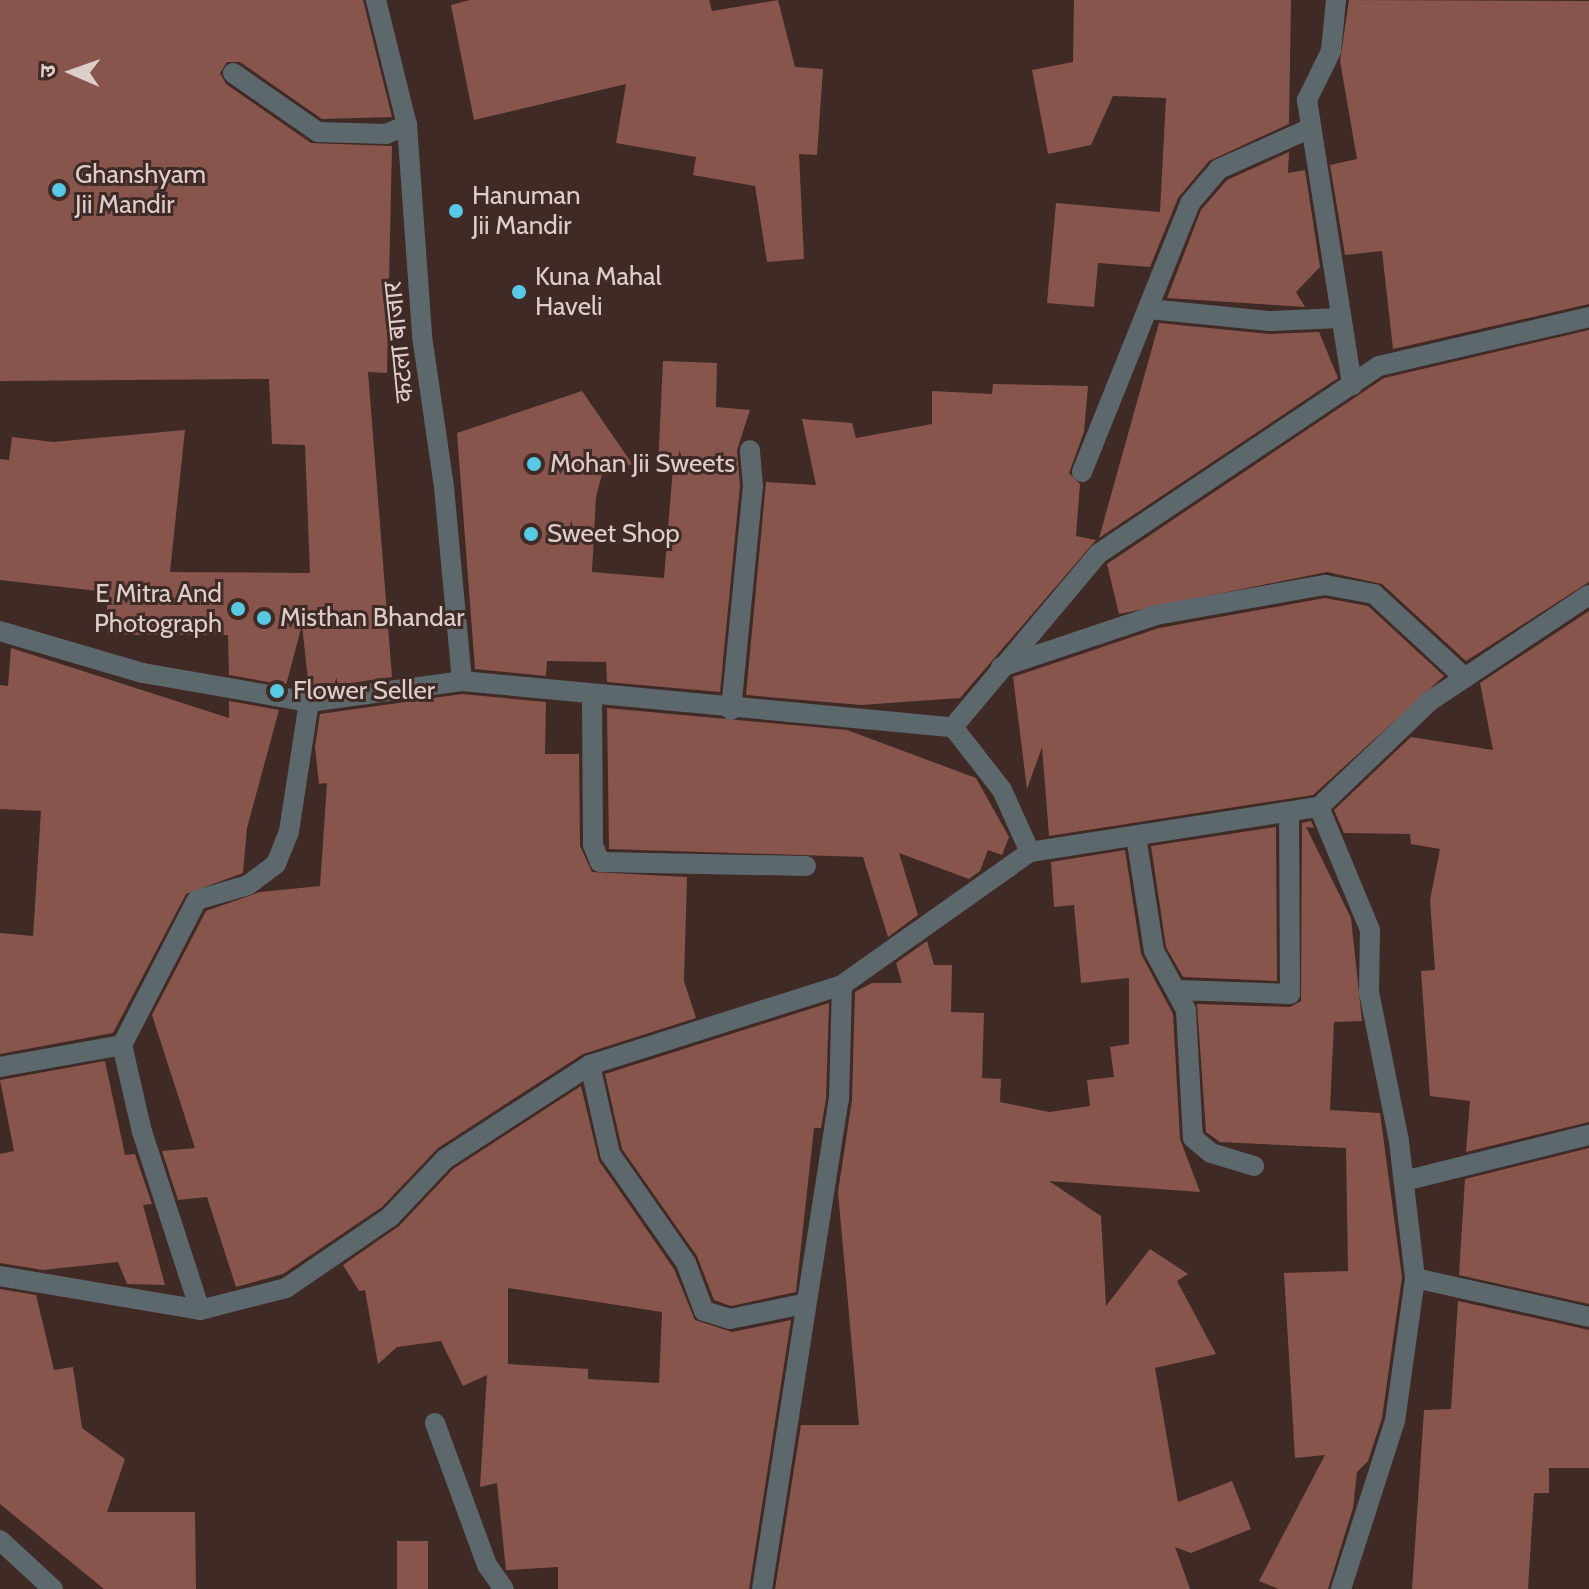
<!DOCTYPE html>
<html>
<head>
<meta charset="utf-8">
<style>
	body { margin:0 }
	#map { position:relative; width:1589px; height:1589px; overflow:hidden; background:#402a26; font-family:Cabin,"Noto Sans Devanagari",sans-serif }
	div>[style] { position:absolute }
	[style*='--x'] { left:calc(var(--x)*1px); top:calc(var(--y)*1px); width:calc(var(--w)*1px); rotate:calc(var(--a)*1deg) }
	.building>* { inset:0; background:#87554c }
	.minor>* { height:20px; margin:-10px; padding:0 10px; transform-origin:10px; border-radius:10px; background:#5c686c }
	.dots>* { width:22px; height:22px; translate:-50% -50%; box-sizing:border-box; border:4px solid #402a26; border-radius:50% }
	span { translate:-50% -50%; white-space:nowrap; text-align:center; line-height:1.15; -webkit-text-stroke:6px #402a26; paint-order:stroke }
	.poi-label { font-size:26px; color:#ddcecc }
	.left { translate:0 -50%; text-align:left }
	.right { translate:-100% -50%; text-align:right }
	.street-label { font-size:26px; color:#ddcecc }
	.north { position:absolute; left:32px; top:32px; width:80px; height:80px; -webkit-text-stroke:6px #402a26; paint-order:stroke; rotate:272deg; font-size:22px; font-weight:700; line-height:32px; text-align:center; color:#ddcecc }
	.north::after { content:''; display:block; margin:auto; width:28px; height:36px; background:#ddcecc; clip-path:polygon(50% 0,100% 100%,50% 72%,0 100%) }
</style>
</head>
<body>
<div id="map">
	<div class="building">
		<div style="clip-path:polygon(0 0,363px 0,392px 117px,322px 119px,240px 62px,227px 62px,220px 73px,226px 84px,311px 143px,392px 146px,387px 373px,368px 372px,392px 677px,309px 689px,302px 625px,286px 685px,229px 675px,228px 635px,107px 635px,107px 592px,0 580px,0 459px,9px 460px,12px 437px,53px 442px,185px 430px,170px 572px,310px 573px,305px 445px,272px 444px,269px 379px,0 381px)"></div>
		<div style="clip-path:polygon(470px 0,709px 0,712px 11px,778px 0,795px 67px,823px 69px,817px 155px,799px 154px,804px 259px,767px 262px,755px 186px,693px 175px,696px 157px,616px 143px,626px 84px,474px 120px,451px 5px)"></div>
		<div style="clip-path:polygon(1074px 0,1291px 0,1289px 124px,1209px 161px,1178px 198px,1150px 267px,1098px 263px,1094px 307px,1047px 303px,1056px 203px,1160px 212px,1166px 98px,1113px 96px,1091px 145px,1048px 154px,1032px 70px,1073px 62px)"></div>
		<div style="clip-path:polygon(1349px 0,1589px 1px,1589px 304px,1393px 349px,1382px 251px,1345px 255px,1330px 165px,1357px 159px,1340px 61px)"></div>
		<div style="clip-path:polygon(1289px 152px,1288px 173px,1305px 170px,1320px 267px,1296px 292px,1305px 307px,1167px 298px,1201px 210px,1227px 180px)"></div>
		<div style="clip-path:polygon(1159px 323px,1269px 334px,1319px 332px,1338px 378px,1099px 538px)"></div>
		<div style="clip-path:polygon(1589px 330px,1589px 582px,1466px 661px,1382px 584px,1327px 572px,1119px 614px,1107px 564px,1384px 378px)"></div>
		<div style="clip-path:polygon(663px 361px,717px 363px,716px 407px,750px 410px,737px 450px,740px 486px,720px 692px,607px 682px,606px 662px,547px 661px,546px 676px,475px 669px,457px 433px,582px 391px,633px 465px,605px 463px,596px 497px,592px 572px,664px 578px,673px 467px,658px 466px)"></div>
		<div style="clip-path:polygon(993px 384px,1088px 386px,1084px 432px,1069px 473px,1080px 484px,1076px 536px,1096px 540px,960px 698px,861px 705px,746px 695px,766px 482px,816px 485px,802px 419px,852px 423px,856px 438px,932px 424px,932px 391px,992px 394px)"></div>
		<div style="clip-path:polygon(1325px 598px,1368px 606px,1444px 676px,1313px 795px,1049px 836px,1042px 747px,1027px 789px,1013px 677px,1159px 628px)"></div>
		<div style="clip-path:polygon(1589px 611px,1589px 1122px,1466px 1152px,1470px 1101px,1430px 1096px,1421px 971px,1435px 970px,1430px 900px,1440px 849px,1411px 844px,1410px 834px,1344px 833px,1334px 810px,1411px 737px,1493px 750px,1480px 683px)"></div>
		<div style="clip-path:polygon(11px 648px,229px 718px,229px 701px,279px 710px,247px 828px,243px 873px,186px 894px,113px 1033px,0 1054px,0 933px,33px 936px,41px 811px,0 809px,0 685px,8px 686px)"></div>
		<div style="clip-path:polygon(462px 694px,546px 702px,545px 754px,579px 754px,580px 846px,592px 872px,687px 877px,684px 981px,696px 1018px,583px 1054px,438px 1148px,382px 1207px,283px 1274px,236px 1287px,207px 1197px,178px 1200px,162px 1151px,195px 1148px,152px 1015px,206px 911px,260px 892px,320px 886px,327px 783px,319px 784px,315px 747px,320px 714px)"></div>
		<div style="clip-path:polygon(607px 708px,847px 730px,976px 778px,1009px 837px,1002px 855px,988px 850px,980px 871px,969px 879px,899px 853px,918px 915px,888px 937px,863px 857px,609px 849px)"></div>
		<div style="clip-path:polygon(1311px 821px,1314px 828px,1306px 827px,1351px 918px,1362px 1021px,1334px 1022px,1330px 1110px,1380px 1113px,1402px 1277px,1382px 1418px,1368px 1461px,1357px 1472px,1353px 1508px,1328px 1589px,1279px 1589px,1259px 1581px,1325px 1455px,1295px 1458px,1284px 1273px,1348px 1271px,1346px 1148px,1220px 1142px,1206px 1132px,1197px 1004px,1290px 1007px,1301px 1001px,1302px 823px)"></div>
		<div style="clip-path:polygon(1276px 827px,1277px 981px,1183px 977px,1166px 947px,1151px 846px)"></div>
		<div style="clip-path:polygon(1125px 850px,1141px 954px,1173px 1014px,1180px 1139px,1200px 1192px,1049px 1181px,1101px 1216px,1106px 1306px,1150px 1249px,1188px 1274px,1177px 1281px,1216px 1354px,1155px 1368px,1178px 1502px,1232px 1481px,1251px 1529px,1191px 1553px,1175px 1547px,1190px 1589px,775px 1589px,801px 1425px,859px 1425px,838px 1192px,852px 1100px,855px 992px,872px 983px,902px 983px,896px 963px,927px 941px,934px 965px,952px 965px,951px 1012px,984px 1013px,982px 1078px,1001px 1079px,1000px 1102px,1049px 1112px,1090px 1106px,1087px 1080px,1114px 1077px,1110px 1047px,1129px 1044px,1129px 978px,1081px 983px,1074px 905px,1054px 907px,1051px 862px)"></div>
		<div style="clip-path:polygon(829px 1003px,826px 1099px,821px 1128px,814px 1128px,796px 1292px,731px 1306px,714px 1300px,697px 1256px,622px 1149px,605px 1074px)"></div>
		<div style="clip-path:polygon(105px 1061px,125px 1155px,135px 1154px,152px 1204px,143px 1205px,165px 1285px,127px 1284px,118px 1262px,43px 1270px,0 1263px,0 1154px,14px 1151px,0 1080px)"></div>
		<div style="clip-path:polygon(evenodd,581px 1086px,599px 1161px,674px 1269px,695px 1320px,732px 1332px,791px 1320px,749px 1589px,558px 1589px,558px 1567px,506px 1570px,497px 1483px,480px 1487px,487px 1375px,463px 1386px,441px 1341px,397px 1347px,378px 1364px,365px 1290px,359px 1291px,343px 1265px,399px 1226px,453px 1169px,581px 1086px,508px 1288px,662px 1312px,659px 1383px,588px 1379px,588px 1369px,508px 1364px,508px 1288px)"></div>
		<div style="clip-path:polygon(1589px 1148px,1589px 1304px,1459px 1275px,1465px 1179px)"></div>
		<div style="clip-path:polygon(0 1289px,36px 1295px,54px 1370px,73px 1367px,82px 1428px,125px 1459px,107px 1512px,195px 1512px,196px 1589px,104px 1589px,0 1504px)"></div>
		<div style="clip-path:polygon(1458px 1301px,1589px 1330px,1589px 1468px,1549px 1468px,1549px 1493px,1534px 1493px,1528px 1589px,1412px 1589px,1424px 1410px,1451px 1409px)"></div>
		<div style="clip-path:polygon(397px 1541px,428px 1541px,428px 1589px,397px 1589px)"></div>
	</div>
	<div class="minor">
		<div style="--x:376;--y:0;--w:129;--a:76.1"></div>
		<div style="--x:407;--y:125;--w:212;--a:85.9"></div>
		<div style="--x:422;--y:336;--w:153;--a:81.7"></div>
		<div style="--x:444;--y:487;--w:195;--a:84.7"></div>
		<div style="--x:1336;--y:0;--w:51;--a:95.6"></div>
		<div style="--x:1331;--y:51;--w:55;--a:116.1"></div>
		<div style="--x:1307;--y:100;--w:289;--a:81"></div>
		<div style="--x:233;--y:73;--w:103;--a:34.8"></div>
		<div style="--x:318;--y:132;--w:68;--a:1.7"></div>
		<div style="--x:386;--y:134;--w:23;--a:-23"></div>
		<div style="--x:1149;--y:309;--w:122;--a:5.7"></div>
		<div style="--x:1270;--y:321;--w:71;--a:-2.4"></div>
		<div style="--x:1082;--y:472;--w:290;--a:-68.1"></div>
		<div style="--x:1190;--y:203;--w:45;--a:-49.5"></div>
		<div style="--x:1219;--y:169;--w:101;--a:-24"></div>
		<div style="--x:0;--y:631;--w:149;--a:16.4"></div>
		<div style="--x:143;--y:673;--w:169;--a:9.9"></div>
		<div style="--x:309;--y:702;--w:154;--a:-7.8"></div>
		<div style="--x:462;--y:681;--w:493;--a:5.4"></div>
		<div style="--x:953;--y:727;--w:226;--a:-50"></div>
		<div style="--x:1098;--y:554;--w:338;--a:-33.8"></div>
		<div style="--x:1379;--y:366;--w:216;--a:-13.1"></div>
		<div style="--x:1001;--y:667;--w:163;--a:-18.5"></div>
		<div style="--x:1156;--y:615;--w:172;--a:-10.1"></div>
		<div style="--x:1325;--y:585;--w:50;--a:10.4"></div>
		<div style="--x:1374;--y:594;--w:124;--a:42.7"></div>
		<div style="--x:592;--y:697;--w:148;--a:89.6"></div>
		<div style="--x:593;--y:845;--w:18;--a:68"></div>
		<div style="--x:600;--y:862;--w:206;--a:1.1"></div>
		<div style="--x:731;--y:710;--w:225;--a:-84.4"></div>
		<div style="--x:753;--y:486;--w:36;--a:-95"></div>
		<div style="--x:1136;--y:836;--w:116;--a:81.1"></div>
		<div style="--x:1154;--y:951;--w:67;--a:61.5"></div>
		<div style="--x:1186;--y:1010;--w:128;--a:86.9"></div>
		<div style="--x:1193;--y:1138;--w:23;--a:40"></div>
		<div style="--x:1211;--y:1153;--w:45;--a:16.8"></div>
		<div style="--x:1030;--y:852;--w:292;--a:-8.9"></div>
		<div style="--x:1177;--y:990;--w:113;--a:2"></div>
		<div style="--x:1290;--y:994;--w:181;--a:-90.3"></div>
		<div style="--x:590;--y:1065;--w:91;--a:77.3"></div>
		<div style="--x:610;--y:1154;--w:133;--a:55.1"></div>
		<div style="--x:686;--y:1263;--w:51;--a:69.4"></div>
		<div style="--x:704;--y:1311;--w:27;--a:17"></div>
		<div style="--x:730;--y:1319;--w:75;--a:-11.6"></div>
		<div style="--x:0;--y:1067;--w:124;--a:-10.2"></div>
		<div style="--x:1404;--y:1181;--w:191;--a:-14"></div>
		<div style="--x:0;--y:1276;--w:203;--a:9.6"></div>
		<div style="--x:200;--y:1310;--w:89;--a:-14.3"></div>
		<div style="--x:286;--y:1288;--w:126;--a:-34.3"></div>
		<div style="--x:390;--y:1217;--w:80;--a:-46.5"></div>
		<div style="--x:445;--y:1159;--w:173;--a:-33"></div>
		<div style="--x:590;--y:1065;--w:264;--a:-17.6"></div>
		<div style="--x:842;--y:985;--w:230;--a:-35.3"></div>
		<div style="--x:1030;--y:852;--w:68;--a:-114.3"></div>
		<div style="--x:1002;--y:790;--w:80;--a:-127.9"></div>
		<div style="--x:1415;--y:1278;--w:178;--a:12.6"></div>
		<div style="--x:200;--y:1310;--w:187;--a:-108"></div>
		<div style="--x:142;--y:1132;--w:89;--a:-102.9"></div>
		<div style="--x:122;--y:1045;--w:163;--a:-62.7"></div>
		<div style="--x:197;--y:900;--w:53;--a:-16.4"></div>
		<div style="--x:248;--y:885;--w:35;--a:-37"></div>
		<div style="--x:276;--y:864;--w:35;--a:-68"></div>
		<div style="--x:289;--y:831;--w:131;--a:-81.2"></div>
		<div style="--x:435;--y:1423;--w:151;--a:69.9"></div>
		<div style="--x:487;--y:1565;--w:29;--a:55"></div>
		<div style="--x:0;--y:1540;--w:72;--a:42.8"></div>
		<div style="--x:762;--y:1589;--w:495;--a:-81.1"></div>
		<div style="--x:839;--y:1100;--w:115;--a:-88.5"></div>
		<div style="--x:1341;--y:1589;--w:176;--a:-72.2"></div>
		<div style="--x:1395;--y:1421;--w:144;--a:-82"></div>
		<div style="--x:1415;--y:1278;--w:138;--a:-96.7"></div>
		<div style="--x:1399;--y:1141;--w:152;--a:-101.4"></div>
		<div style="--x:1369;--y:992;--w:62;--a:-89.1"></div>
		<div style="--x:1370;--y:930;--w:133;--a:-112.5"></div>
		<div style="--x:1319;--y:807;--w:153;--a:-43.7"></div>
		<div style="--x:1430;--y:701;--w:191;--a:-33.7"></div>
	</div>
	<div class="dots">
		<div style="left:59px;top:190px;background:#58c9e4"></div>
		<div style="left:456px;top:211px;background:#58c9e4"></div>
		<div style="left:519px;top:292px;background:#58c9e4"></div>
		<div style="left:534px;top:464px;background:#58c9e4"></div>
		<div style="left:531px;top:534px;background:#58c9e4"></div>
		<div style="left:238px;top:609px;background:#58c9e4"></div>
		<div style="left:264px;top:618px;background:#58c9e4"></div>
		<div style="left:277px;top:691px;background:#58c9e4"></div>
	</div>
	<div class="poi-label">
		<span class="left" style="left:75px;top:190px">Ghanshyam<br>Jii Mandir</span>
		<span class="left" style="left:472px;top:211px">Hanuman<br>Jii Mandir</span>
		<span class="left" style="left:535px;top:292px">Kuna Mahal<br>Haveli</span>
		<span class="left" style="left:550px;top:464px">Mohan Jii Sweets</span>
		<span class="left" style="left:547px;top:534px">Sweet Shop</span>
		<span class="right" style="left:222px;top:609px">E Mitra And<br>Photograph</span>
		<span class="left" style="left:280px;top:618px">Misthan Bhandar</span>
		<span class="left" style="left:293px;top:691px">Flower Seller</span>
	</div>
	<div class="street-label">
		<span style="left:399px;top:342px;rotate:-96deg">कटला बाजार</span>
	</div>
	<div class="north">उ</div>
</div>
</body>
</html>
